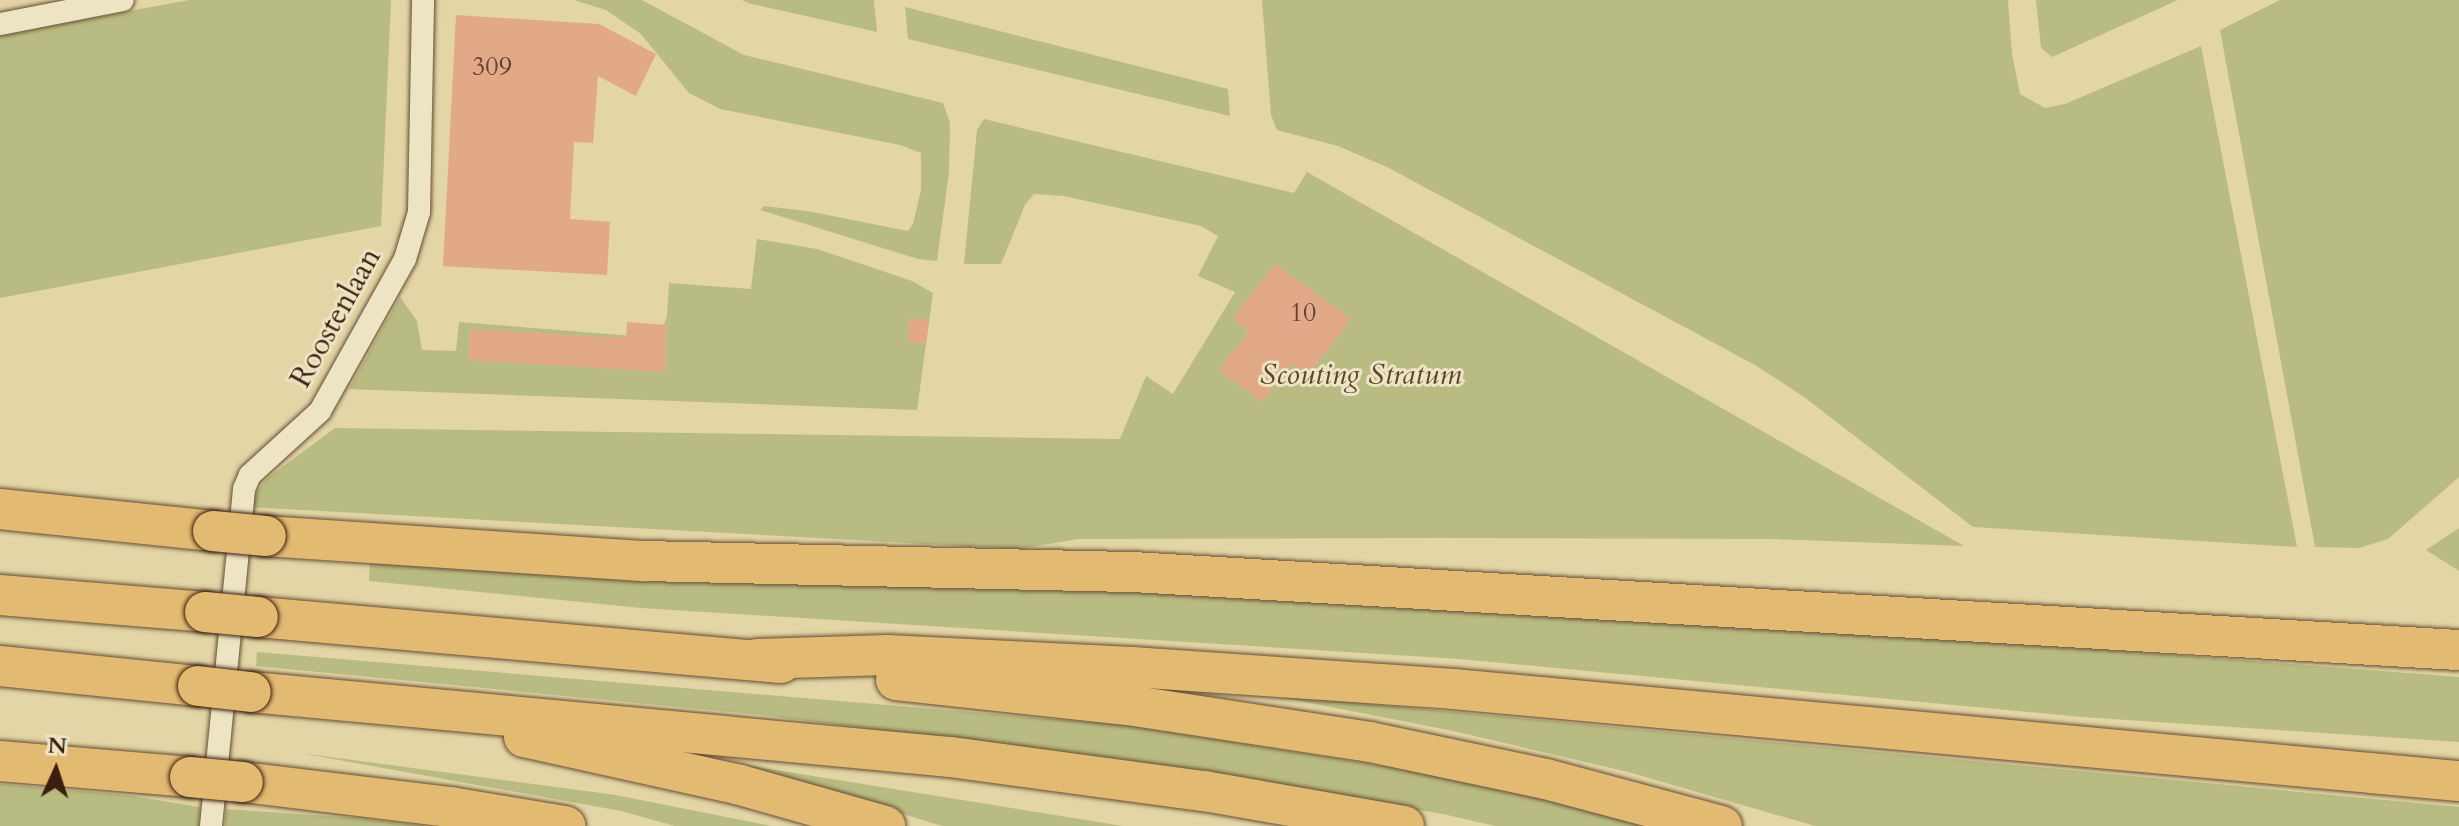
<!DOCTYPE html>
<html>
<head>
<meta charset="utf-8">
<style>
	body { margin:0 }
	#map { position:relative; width:2459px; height:826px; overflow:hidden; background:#e3d5a5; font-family:Cardo,serif }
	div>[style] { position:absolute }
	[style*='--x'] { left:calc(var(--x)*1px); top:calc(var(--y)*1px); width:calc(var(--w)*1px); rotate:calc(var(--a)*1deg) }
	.green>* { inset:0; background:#b9bc82 }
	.building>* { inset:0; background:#e2a988 }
	.roads { filter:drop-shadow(0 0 2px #664c34) drop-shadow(0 0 2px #664c34) }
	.street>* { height:22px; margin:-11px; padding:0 11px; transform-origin:11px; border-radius:11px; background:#ede4c4 }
	.highway>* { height:40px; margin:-20px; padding:0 20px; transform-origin:20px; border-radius:20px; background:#e2ba72 }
	.bridges { filter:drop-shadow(0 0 2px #3c1e0f) drop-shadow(0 0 2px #3c1e0f) }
	.highway-bridge>* { height:40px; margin:-20px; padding:0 20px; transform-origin:20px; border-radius:20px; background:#e2ba72 }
	span { translate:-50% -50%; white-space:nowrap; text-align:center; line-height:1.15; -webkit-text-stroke:6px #ede4c4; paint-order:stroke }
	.number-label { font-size:26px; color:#66412d }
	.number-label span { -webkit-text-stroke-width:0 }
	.street-label { font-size:30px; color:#3c1e0f }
	.park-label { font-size:30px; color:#5b462c; font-style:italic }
	.north { position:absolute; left:16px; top:730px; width:80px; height:80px; -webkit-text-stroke:6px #ede4c4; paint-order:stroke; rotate:3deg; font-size:22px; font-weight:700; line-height:32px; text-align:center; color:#3c1e0f }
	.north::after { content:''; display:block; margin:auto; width:28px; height:36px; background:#3c1e0f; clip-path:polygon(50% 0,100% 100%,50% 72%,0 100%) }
</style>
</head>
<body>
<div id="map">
	<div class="green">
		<div style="clip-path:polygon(189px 0,391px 0,381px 226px,0 298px,0 35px)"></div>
		<div style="clip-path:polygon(574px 0,642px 0,744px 55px,943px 103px,950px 123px,949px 172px,937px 261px,918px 259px,760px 210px,764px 206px,807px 211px,908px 231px,913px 224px,921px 190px,921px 153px,900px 145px,720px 109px,689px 93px,641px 34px,606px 10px)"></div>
		<div style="clip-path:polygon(742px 0,874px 0,877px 32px,748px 3px)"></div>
		<div style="clip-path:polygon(1262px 0,2008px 0,2012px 54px,2020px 94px,2045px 108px,2065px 104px,2201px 46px,2297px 547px,1973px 527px,1804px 397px,1755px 365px,1389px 168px,1338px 146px,1277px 130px,1271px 115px)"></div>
		<div style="clip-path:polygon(2036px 0,2178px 0,2052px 57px,2041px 48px)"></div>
		<div style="clip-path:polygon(2280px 0,2459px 0,2459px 477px,2388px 539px,2359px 548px,2315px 547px,2220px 30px)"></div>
		<div style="clip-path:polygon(905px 7px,1228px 89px,1230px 116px,908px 39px)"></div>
		<div style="clip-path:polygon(984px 119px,1294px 193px,1307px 172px,1964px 546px,1770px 539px,1439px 538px,1078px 539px,1020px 549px,247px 507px,266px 479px,335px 428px,1120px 439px,1146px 376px,1173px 394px,1235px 292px,1198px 276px,1218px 236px,1201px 226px,1064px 196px,1034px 194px,1025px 205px,1001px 264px,964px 264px,977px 130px)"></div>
		<div style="clip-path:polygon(757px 239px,817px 249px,912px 281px,933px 293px,917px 410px,349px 389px,400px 297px,417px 321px,422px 350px,456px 351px,459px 322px,659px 338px,667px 316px,669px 283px,751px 289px)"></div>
		<div style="clip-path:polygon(2459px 528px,2459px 571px,2426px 550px)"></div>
		<div style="clip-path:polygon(370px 558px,1135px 587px,2088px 648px,2459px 677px,2459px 742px,2082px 717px,1459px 659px,641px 608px,369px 581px)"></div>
		<div style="clip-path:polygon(257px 652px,1124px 725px,1447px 776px,1653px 826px,1495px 826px,1443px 814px,1117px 761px,762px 715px,256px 666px)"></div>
		<div style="clip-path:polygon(1265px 694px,2459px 807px,2459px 826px,1815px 826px,1628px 772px,1453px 731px)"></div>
		<div style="clip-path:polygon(300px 753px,616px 795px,772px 826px,675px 826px,621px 811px)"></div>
		<div style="clip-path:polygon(745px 765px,1123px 826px,942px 826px)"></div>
		<div style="clip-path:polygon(0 784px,126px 795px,200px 807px,199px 826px,0 826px)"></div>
		<div style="clip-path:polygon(226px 809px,357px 818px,427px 826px,225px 826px)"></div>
	</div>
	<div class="building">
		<div style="clip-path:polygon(456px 15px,599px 24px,656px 54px,636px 96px,598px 76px,593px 143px,574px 142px,570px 219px,610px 222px,607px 275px,443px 266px)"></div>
		<div style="clip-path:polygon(1275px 264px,1351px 319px,1308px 375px,1292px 363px,1262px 402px,1219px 370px,1249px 331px,1233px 318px)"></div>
		<div style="clip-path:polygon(910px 318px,929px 320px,926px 344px,907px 341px)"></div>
		<div style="clip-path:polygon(627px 322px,667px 325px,665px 372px,469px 360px,470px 329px,626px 338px)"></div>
	</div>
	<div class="roads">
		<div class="street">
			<div style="--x:0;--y:24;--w:125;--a:-11"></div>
			<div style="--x:211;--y:826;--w:339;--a:-84.4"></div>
			<div style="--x:244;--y:489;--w:15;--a:-67"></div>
			<div style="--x:250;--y:475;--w:95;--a:-42.4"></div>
			<div style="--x:320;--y:411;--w:174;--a:-60.8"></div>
			<div style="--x:405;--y:259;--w:49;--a:-73.4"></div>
			<div style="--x:419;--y:212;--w:212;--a:-88.9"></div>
		</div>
		<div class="highway">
			<div style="--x:0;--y:509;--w:214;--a:5.9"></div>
			<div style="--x:266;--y:536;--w:379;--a:3.8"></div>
			<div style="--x:644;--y:561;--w:489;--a:1.3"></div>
			<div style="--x:1133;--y:572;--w:1328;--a:3.37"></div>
			<div style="--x:0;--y:595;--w:206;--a:4.7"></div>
			<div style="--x:258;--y:617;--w:525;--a:5.03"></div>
			<div style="--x:757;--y:659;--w:130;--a:-1.8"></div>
			<div style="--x:887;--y:655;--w:245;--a:2.8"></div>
			<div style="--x:1132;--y:667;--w:322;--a:3.9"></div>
			<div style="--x:1453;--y:689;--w:1010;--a:5.23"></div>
			<div style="--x:0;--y:666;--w:199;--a:5.8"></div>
			<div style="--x:896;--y:680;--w:233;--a:6.2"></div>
			<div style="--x:1128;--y:705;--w:245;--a:8.7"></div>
			<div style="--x:1370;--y:742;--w:180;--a:11.9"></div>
			<div style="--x:1546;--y:779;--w:182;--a:15"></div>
			<div style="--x:251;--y:692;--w:703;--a:5.31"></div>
			<div style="--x:951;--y:757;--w:255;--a:7.7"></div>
			<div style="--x:1204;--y:791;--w:203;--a:9.9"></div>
			<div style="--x:524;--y:737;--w:221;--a:12.5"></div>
			<div style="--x:740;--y:785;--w:151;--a:15.8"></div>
			<div style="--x:0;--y:761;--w:191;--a:4.8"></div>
			<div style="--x:243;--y:782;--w:209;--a:6.9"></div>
			<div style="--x:450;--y:807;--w:117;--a:9.4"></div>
		</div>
	</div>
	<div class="bridges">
		<div class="highway-bridge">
			<div style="--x:213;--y:531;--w:53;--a:5.4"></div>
			<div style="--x:205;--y:612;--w:53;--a:5.4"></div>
			<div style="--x:198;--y:686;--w:53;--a:6.5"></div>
			<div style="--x:190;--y:777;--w:53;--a:5.4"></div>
		</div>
	</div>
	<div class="number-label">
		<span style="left:492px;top:67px">309</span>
		<span style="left:1303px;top:313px">10</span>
	</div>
	<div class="street-label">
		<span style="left:336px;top:318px;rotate:-61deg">Roostenlaan</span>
	</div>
	<div class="park-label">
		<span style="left:1361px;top:375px">Scouting Stratum</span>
	</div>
	<div class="north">N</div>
</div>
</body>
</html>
